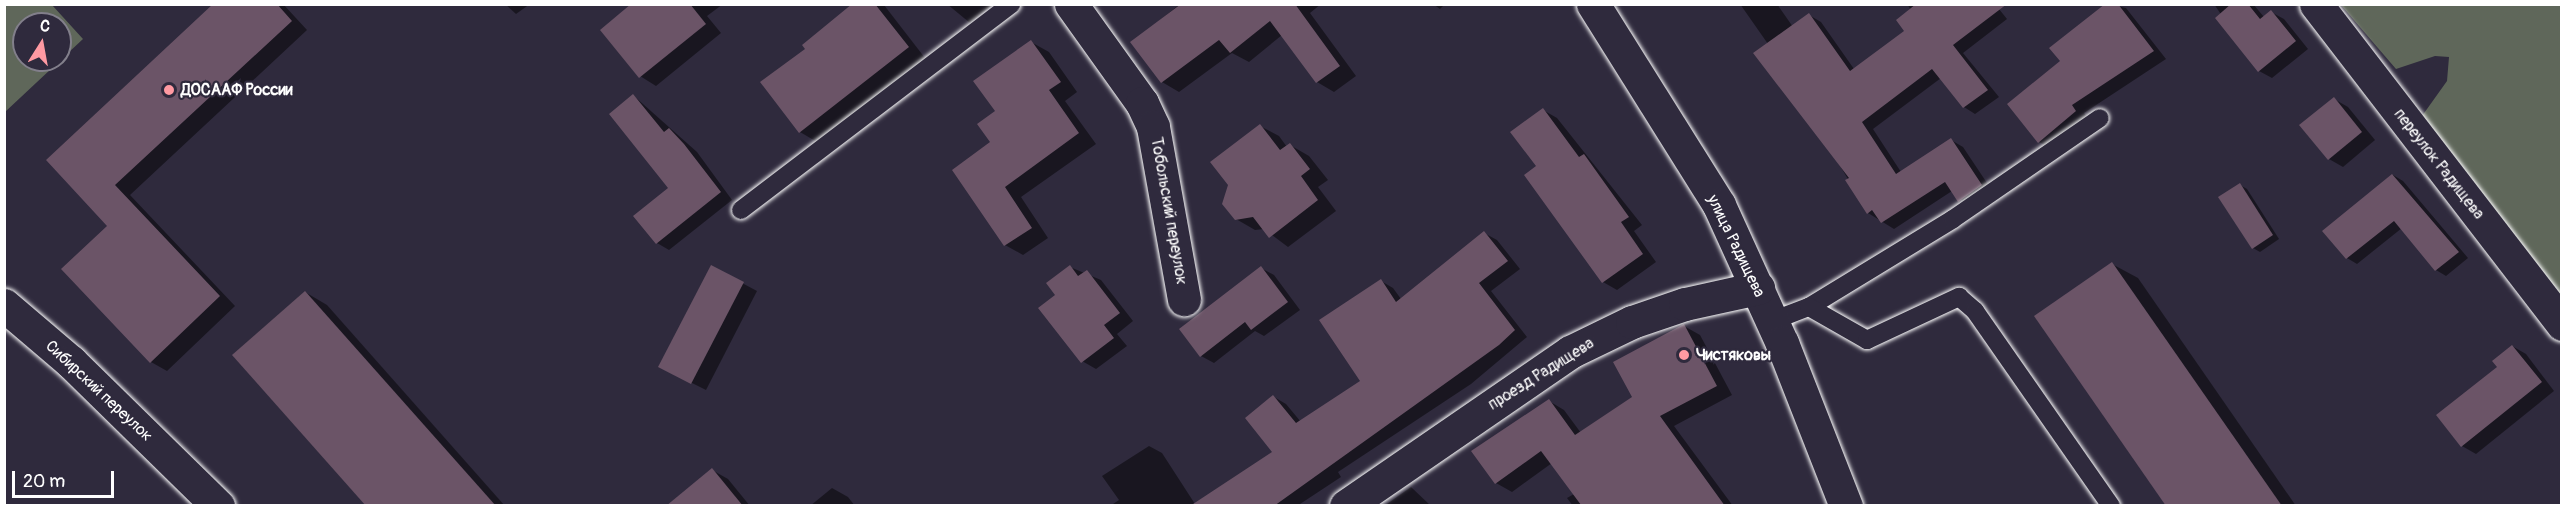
<!DOCTYPE html>
<html>
<head>
<meta charset="utf-8">
<style>
	body { margin:0 }
	#map { position:relative; width:2566px; height:510px; overflow:hidden; background:#2f2a3d; font-family:Pangolin,sans-serif }
	div>[style] { position:absolute }
	[style*='--x'] { left:calc(var(--x)*1px); top:calc(var(--y)*1px); width:calc(var(--w)*1px); rotate:calc(var(--a)*1deg) }
	.green>* { inset:0; background:#5f675a }
	.shadow>* { inset:0; background:#0007 }
	.building>* { inset:0; background:#6b5467 }
	.roads { filter:drop-shadow(0 0 2px #fff) drop-shadow(0 0 2px #fff) }
	.lane>* { height:18px; margin:-9px; padding:0 9px; transform-origin:9px; border-radius:9px; background:#2f2a3d }
	.street>* { height:33px; margin:-16.5px; padding:0 16.5px; transform-origin:16.5px; border-radius:16.5px; background:#2f2a3d }
	.dots>* { width:16px; height:16px; translate:-50% -50%; box-sizing:border-box; border:3px solid #2f2a3d; border-radius:50% }
	span { translate:-50% -50%; white-space:nowrap; text-align:center; line-height:1.15; -webkit-text-stroke:4.5px #2f2a3d; paint-order:stroke }
	.poi-label { font-size:16px; color:#fff; font-weight:700 }
	.left { translate:0 -50%; text-align:left }
	.street-label { font-size:16px; color:#fff }
	.frame { position:absolute; inset:0; border:6px solid #fff; pointer-events:none }
	.north { position:absolute; left:12px; top:12px; width:60px; height:60px; box-sizing:border-box; background:#2f2a3d; border:2px solid #827f8b; border-radius:50%; rotate:11deg; font-size:16px; font-weight:700; line-height:24px; text-align:center; color:#fff }
	.north::after { content:''; display:block; margin:auto; width:21px; height:27px; background:#ff9aa2; clip-path:polygon(50% 0,100% 100%,50% 72%,0 100%) }
	.scale { position:absolute; left:12px; top:471px; width:102px; height:27px; box-sizing:border-box; border:3px solid #fff; border-top:0; padding-left:8px; font-size:18px; line-height:21px; white-space:nowrap; color:#fff; -webkit-text-stroke:4px #2f2a3d; paint-order:stroke }
</style>
</head>
<body>
<div id="map">
	<div class="green">
		<div style="clip-path:polygon(evenodd,5px 4px,52px 5px,83px 39px,5px 112px,5px 4px,24px 24px,60px 24px,60px 60px,24px 60px,24px 24px)"></div>
		<div style="clip-path:polygon(2341px 5px,2561px 5px,2561px 299px,2422px 116px,2447px 81px,2449px 57px,2435px 56px,2396px 69px)"></div>
	</div>
	<div class="shadow">
		<div style="clip-path:polygon(216px 4px,283px 4px,307px 30px,130px 195px,235px 306px,167px 371px,151px 362px,109px 226px,48px 160px)"></div>
		<div style="clip-path:polygon(505px 4px,530px 4px,516px 14px)"></div>
		<div style="clip-path:polygon(633px 4px,723px 4px,707px 16px,721px 33px,656px 86px,640px 76px)"></div>
		<div style="clip-path:polygon(854px 4px,884px 5px,925px 58px,817px 142px,800px 132px,807px 49px)"></div>
		<div style="clip-path:polygon(947px 4px,993px 4px,970px 23px)"></div>
		<div style="clip-path:polygon(1180px 4px,1321px 4px,1310px 13px,1356px 76px,1334px 92px,1317px 82px,1282px 35px,1249px 62px,1232px 53px,1179px 92px,1162px 82px,1132px 43px)"></div>
		<div style="clip-path:polygon(1433px 4px,1445px 4px,1440px 9px)"></div>
		<div style="clip-path:polygon(1740px 4px,1777px 4px,1793px 27px,1809px 15px,1821px 22px,1854px 69px,1907px 31px,1911px 10px,1907px 4px,1995px 4px,2007px 19px,1963px 53px,1999px 97px,1975px 114px,1964px 107px,1941px 78px,1873px 129px,1901px 172px,1951px 140px,1963px 147px,1993px 192px,1971px 208px,1952px 191px,1894px 229px,1868px 213px,1768px 44px)"></div>
		<div style="clip-path:polygon(2107px 4px,2126px 8px,2166px 59px,2084px 113px,2089px 119px,2052px 149px,2039px 142px,2062px 61px)"></div>
		<div style="clip-path:polygon(2214px 4px,2253px 4px,2264px 17px,2271px 12px,2284px 19px,2308px 49px,2272px 78px,2259px 71px)"></div>
		<div style="clip-path:polygon(1031px 42px,1049px 52px,1077px 92px,1065px 101px,1096px 144px,1021px 197px,1048px 238px,1023px 255px,1005px 245px,992px 143px,997px 111px)"></div>
		<div style="clip-path:polygon(634px 96px,697px 152px,732px 200px,669px 250px,657px 243px,670px 188px)"></div>
		<div style="clip-path:polygon(2334px 99px,2348px 107px,2375px 140px,2343px 167px,2329px 159px)"></div>
		<div style="clip-path:polygon(1543px 110px,1557px 118px,1642px 225px,1634px 231px,1656px 262px,1617px 290px,1603px 282px,1538px 167px)"></div>
		<div style="clip-path:polygon(1260px 126px,1279px 136px,1287px 147px,1290px 145px,1309px 156px,1328px 180px,1318px 187px,1336px 211px,1288px 247px,1264px 229px,1255px 230px,1236px 219px)"></div>
		<div style="clip-path:polygon(2393px 175px,2403px 181px,2468px 258px,2446px 276px,2436px 270px,2402px 228px,2357px 264px,2347px 258px)"></div>
		<div style="clip-path:polygon(2240px 185px,2247px 189px,2279px 239px,2260px 252px,2253px 248px)"></div>
		<div style="clip-path:polygon(1484px 233px,1497px 240px,1520px 269px,1491px 291px,1527px 337px,1471px 384px,1338px 472px,1341px 477px,1297px 506px,1110px 506px,1119px 500px,1102px 476px,1149px 446px,1162px 453px,1195px 504px,1274px 453px,1274px 397px,1286px 404px,1301px 422px,1362px 381px,1381px 281px,1393px 288px,1401px 299px)"></div>
		<div style="clip-path:polygon(2112px 264px,2138px 278px,2296px 506px,2168px 506px)"></div>
		<div style="clip-path:polygon(712px 267px,757px 291px,706px 390px,674px 374px)"></div>
		<div style="clip-path:polygon(1070px 267px,1101px 280px,1133px 321px,1117px 334px,1127px 346px,1096px 369px,1082px 361px,1057px 295px)"></div>
		<div style="clip-path:polygon(1261px 268px,1274px 275px,1300px 310px,1264px 336px,1255px 331px,1214px 363px,1201px 356px)"></div>
		<div style="clip-path:polygon(305px 292px,327px 305px,505px 506px,368px 506px)"></div>
		<div style="clip-path:polygon(1684px 326px,1700px 335px,1732px 395px,1674px 426px,1733px 506px,1573px 506px,1567px 498px,1574px 494px,1552px 463px,1512px 492px,1496px 483px,1549px 401px,1564px 410px,1581px 433px,1634px 397px)"></div>
		<div style="clip-path:polygon(2512px 346px,2526px 354px,2554px 391px,2476px 454px,2462px 446px)"></div>
		<div style="clip-path:polygon(712px 470px,728px 479px,750px 506px,669px 506px)"></div>
		<div style="clip-path:polygon(1411px 487px,1431px 506px,1384px 506px)"></div>
		<div style="clip-path:polygon(832px 488px,848px 497px,855px 506px,810px 506px)"></div>
	</div>
	<div class="building">
		<div style="clip-path:polygon(213px 4px,277px 4px,292px 21px,115px 185px,220px 296px,150px 363px,61px 269px,107px 226px,46px 160px)"></div>
		<div style="clip-path:polygon(631px 4px,690px 4px,706px 24px,639px 78px,600px 30px)"></div>
		<div style="clip-path:polygon(852px 4px,875px 4px,909px 47px,799px 133px,760px 82px,805px 49px,802px 45px)"></div>
		<div style="clip-path:polygon(1181px 4px,1295px 4px,1340px 66px,1316px 83px,1270px 21px,1230px 53px,1219px 40px,1161px 83px,1130px 42px)"></div>
		<div style="clip-path:polygon(1916px 4px,2007px 4px,1953px 45px,1988px 90px,1963px 108px,1932px 69px,1862px 122px,1896px 174px,1951px 138px,1982px 185px,1958px 202px,1945px 182px,1881px 223px,1872px 210px,1867px 214px,1845px 180px,1849px 178px,1753px 53px,1809px 13px,1850px 71px,1904px 31px,1896px 20px)"></div>
		<div style="clip-path:polygon(2105px 4px,2118px 4px,2154px 51px,2072px 105px,2076px 111px,2038px 143px,2007px 104px,2060px 61px,2049px 48px)"></div>
		<div style="clip-path:polygon(2231px 4px,2248px 4px,2260px 19px,2271px 10px,2296px 41px,2258px 72px,2215px 18px)"></div>
		<div style="clip-path:polygon(1031px 40px,1061px 82px,1049px 90px,1079px 133px,1005px 187px,1032px 228px,1004px 246px,952px 170px,990px 142px,977px 124px,995px 111px,973px 81px)"></div>
		<div style="clip-path:polygon(633px 94px,664px 132px,669px 128px,684px 144px,721px 192px,656px 244px,633px 216px,668px 188px,609px 114px)"></div>
		<div style="clip-path:polygon(2334px 97px,2362px 132px,2328px 160px,2299px 125px)"></div>
		<div style="clip-path:polygon(1543px 108px,1579px 157px,1584px 154px,1629px 217px,1621px 222px,1643px 254px,1602px 283px,1524px 175px,1536px 166px,1510px 132px)"></div>
		<div style="clip-path:polygon(1260px 124px,1280px 150px,1290px 143px,1310px 169px,1301px 176px,1318px 200px,1269px 238px,1253px 217px,1235px 220px,1222px 204px,1228px 185px,1210px 162px)"></div>
		<div style="clip-path:polygon(2392px 174px,2459px 252px,2435px 271px,2394px 221px,2346px 259px,2322px 231px)"></div>
		<div style="clip-path:polygon(2240px 183px,2273px 235px,2252px 249px,2218px 197px)"></div>
		<div style="clip-path:polygon(1484px 231px,1508px 261px,1479px 283px,1515px 330px,1499px 345px,1274px 506px,1190px 506px,1272px 452px,1245px 418px,1273px 395px,1296px 423px,1360px 381px,1319px 320px,1381px 279px,1396px 302px)"></div>
		<div style="clip-path:polygon(2112px 262px,2282px 506px,2166px 506px,2034px 316px)"></div>
		<div style="clip-path:polygon(711px 265px,744px 282px,691px 384px,658px 367px)"></div>
		<div style="clip-path:polygon(1070px 265px,1078px 276px,1087px 270px,1120px 313px,1104px 325px,1114px 338px,1081px 363px,1038px 308px,1055px 295px,1046px 283px)"></div>
		<div style="clip-path:polygon(1261px 266px,1288px 302px,1251px 330px,1245px 322px,1200px 357px,1179px 329px)"></div>
		<div style="clip-path:polygon(305px 291px,496px 506px,366px 506px,232px 355px)"></div>
		<div style="clip-path:polygon(1684px 324px,1717px 386px,1660px 416px,1725px 506px,1581px 505px,1541px 451px,1495px 484px,1471px 451px,1549px 399px,1575px 435px,1632px 397px,1613px 362px)"></div>
		<div style="clip-path:polygon(2512px 345px,2542px 382px,2461px 447px,2436px 415px,2497px 367px,2492px 361px)"></div>
		<div style="clip-path:polygon(712px 468px,743px 506px,666px 506px)"></div>
	</div>
	<div class="roads">
		<div class="lane">
			<div style="--x:741;--y:210;--w:340;--a:-37.3"></div>
			<div style="--x:1809;--y:307;--w:169;--a:-31.4"></div>
			<div style="--x:1953;--y:219;--w:178;--a:-34.5"></div>
			<div style="--x:1772;--y:321;--w:40;--a:-21"></div>
			<div style="--x:1809;--y:307;--w:67;--a:29.6"></div>
			<div style="--x:1867;--y:340;--w:102;--a:-25.1"></div>
			<div style="--x:1959;--y:297;--w:21;--a:41"></div>
			<div style="--x:1975;--y:311;--w:238;--a:55.1"></div>
		</div>
		<div class="street">
			<div style="--x:1071;--y:4;--w:122;--a:54.4"></div>
			<div style="--x:1142;--y:103;--w:26;--a:65"></div>
			<div style="--x:1153;--y:127;--w:175;--a:79.8"></div>
			<div style="--x:1593;--y:4;--w:237;--a:57.9"></div>
			<div style="--x:1719;--y:205;--w:152;--a:65.5"></div>
			<div style="--x:1782;--y:343;--w:175;--a:68.6"></div>
			<div style="--x:2316;--y:4;--w:404;--a:52.4"></div>
			<div style="--x:4;--y:305;--w:88;--a:40.4"></div>
			<div style="--x:71;--y:362;--w:206;--a:44.4"></div>
			<div style="--x:1346;--y:506;--w:272;--a:-34.5"></div>
			<div style="--x:1570;--y:352;--w:69;--a:-25.8"></div>
			<div style="--x:1632;--y:322;--w:56;--a:-18.8"></div>
			<div style="--x:1685;--y:304;--w:75;--a:-12.4"></div>
		</div>
	</div>
	<div class="dots">
		<div style="left:169px;top:90px;background:#ff9aa2"></div>
		<div style="left:1684px;top:355px;background:#ff9aa2"></div>
	</div>
	<div class="poi-label">
		<span class="left" style="left:181px;top:90px">ДОСААФ России</span>
		<span class="left" style="left:1696px;top:355px">Чистяковы</span>
	</div>
	<div class="street-label">
		<span style="left:2439px;top:164px;rotate:52deg">переулок Радищева</span>
		<span style="left:1169px;top:211px;rotate:80deg">Тобольский переулок</span>
		<span style="left:1736px;top:246px;rotate:64deg">улица Радищева</span>
		<span style="left:1541px;top:374px;rotate:-32deg">проезд Радищева</span>
		<span style="left:99px;top:391px;rotate:43deg">Сибирский переулок</span>
	</div>
	<div class="frame"></div>
	<div class="north">С</div>
	<div class="scale">20 m</div>
</div>
</body>
</html>
